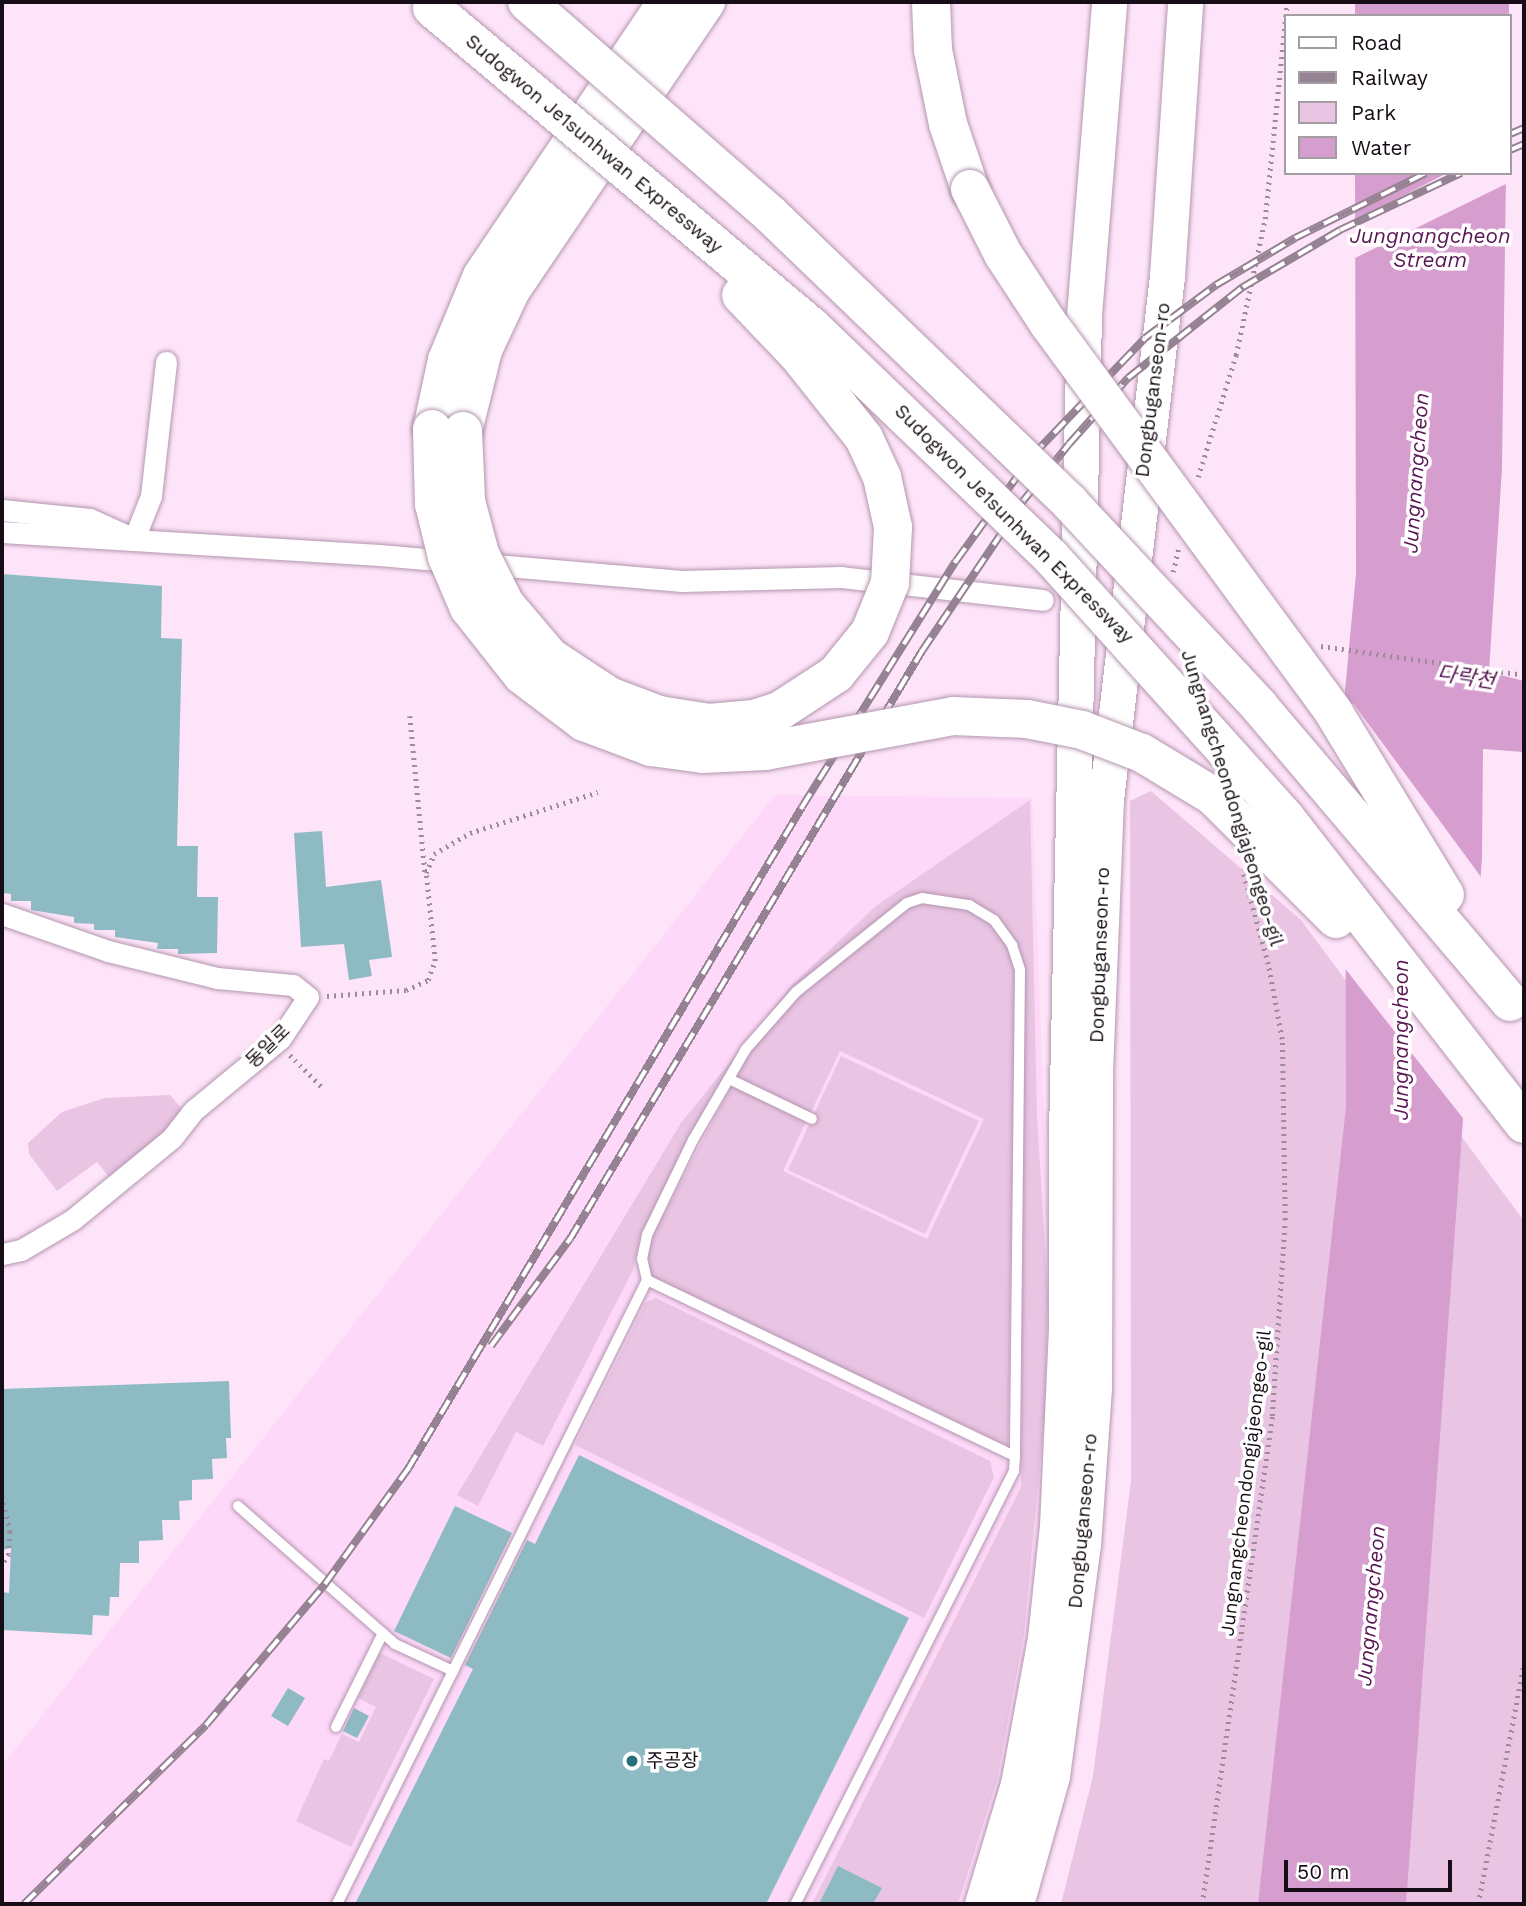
<!DOCTYPE html>
<html>
<head>
<meta charset="utf-8">
<style>
	body { margin:0 }
	#map { position:relative; width:1526px; height:1906px; overflow:hidden; background:#fee4f9; font-family:"Work Sans","Noto Sans KR",sans-serif }
	div>[style] { position:absolute }
	[style*='--x'] { left:calc(var(--x)*1px); top:calc(var(--y)*1px); width:calc(var(--w)*1px); rotate:calc(var(--a)*1deg) }
	.built>* { inset:0; background:#fed8f8 }
	.green>* { inset:0; background:#e9c4e3 }
	.water>* { inset:0; background:#d69ece }
	.pier>* { inset:0; background:#fee4f9 }
	.building>* { inset:0; background:#8ebbc3 }
	.path>* { height:4.5px; margin-top:-2.25px; transform-origin:0; background:repeating-linear-gradient(90deg,#9d8a9a 0 2px,transparent 0 7px) }
	.roads { filter:drop-shadow(0 0 2px #b396af) drop-shadow(0 0 2px #b396af) }
	.service>* { height:10px; margin:-5px; padding:0 5px; transform-origin:5px; border-radius:5px; background:#fff }
	.minor>* { height:21px; margin:-10.5px; padding:0 10.5px; transform-origin:10.5px; border-radius:10.5px; background:#fff }
	.trunk>* { height:35px; margin:-17.5px; padding:0 17.5px; transform-origin:17.5px; border-radius:17.5px; background:#fff }
	.motorway>* { height:38px; margin:-19px; padding:0 19px; transform-origin:19px; border-radius:19px; background:#fff }
	.rail>* { height:8px; margin-top:-4px; transform-origin:0; background:repeating-linear-gradient(90deg,#fff 0 16px,#958292 0 32px); box-sizing:border-box; border-block:2px solid #958292 }
	.bridges { filter:drop-shadow(0 0 2px #b396af) drop-shadow(0 0 2px #b396af) }
	.motorway-bridge>* { height:38px; margin:-19px; padding:0 19px; transform-origin:19px; border-radius:19px; background:#fff }
	.dots>* { width:19px; height:19px; translate:-50% -50%; box-sizing:border-box; border:4px solid #fff; border-radius:50% }
	span { translate:-50% -50%; white-space:nowrap; text-align:center; line-height:1.15; -webkit-text-stroke:7px #fff; paint-order:stroke }
	.street-label { font-size:19px; color:#170d16 }
	.poi-label { font-size:19px; color:#170d16 }
	.left { translate:0 -50%; text-align:left }
	.water-label { font-size:21px; color:#581653; font-style:italic }
	.frame { position:absolute; inset:0; border:4px solid #170d16; pointer-events:none }
	.legend { position:absolute; left:1284px; top:14px; width:228px; height:161px; box-sizing:border-box; background:#fff; border:2px solid #a29ea2; margin:0; padding:9px 12px; list-style:none; font-size:21px; color:#170d16 }
	.legend li { display:flex; align-items:center; gap:14px; height:35px }
	.legend b { width:35px; border:2px solid #a29ea2 }
	.scale { position:absolute; left:1284px; top:1860px; width:168px; height:32px; box-sizing:border-box; border:4px solid #170d16; border-top:0; padding-left:9px; font-size:21px; line-height:24px; white-space:nowrap; color:#170d16; -webkit-text-stroke:5px #fff; paint-order:stroke }
</style>
</head>
<body>
<div id="map">
	<div class="built">
		<div style="clip-path:polygon(775px 795px,1032px 798px,1051px 1297px,1049px 1410px,1028px 1634px,1002px 1781px,962px 1904px,2px 1904px,2px 1766px)"></div>
	</div>
	<div class="green">
		<div style="clip-path:polygon(1151px 791px,1301px 920px,1524px 1221px,1524px 1904px,1061px 1904px,1093px 1776px,1131px 1481px,1130px 801px)"></div>
		<div style="clip-path:polygon(1030px 800px,1037px 1116px,1048px 1297px,1045px 1410px,1024px 1634px,997px 1780px,958px 1904px,812px 1904px,1021px 1487px,1024px 1005px,1015px 943px,971px 902px,922px 894px,855px 938px,794px 989px,745px 1044px,791px 986px,876px 906px)"></div>
		<div style="clip-path:polygon(922px 901px,968px 909px,991px 923px,1008px 947px,1015px 971px,1008px 1446px,650px 1277px,646px 1259px,652px 1237px,731px 1086px,806px 1121px,783px 1171px,927px 1239px,984px 1119px,840px 1051px,810px 1114px,734px 1077px,749px 1052px,798px 995px,909px 907px)"></div>
		<div style="clip-path:polygon(742px 1047px,641px 1233px,633px 1270px,543px 1446px,516px 1432px,478px 1506px,457px 1495px,681px 1123px)"></div>
		<div style="clip-path:polygon(841px 1056px,979px 1121px,925px 1234px,788px 1170px)"></div>
		<div style="clip-path:polygon(170px 1095px,182px 1109px,164px 1132px,109px 1177px,97px 1162px,57px 1191px,29px 1154px,28px 1143px,62px 1112px,105px 1098px)"></div>
		<div style="clip-path:polygon(656px 1298px,990px 1461px,994px 1477px,924px 1618px,575px 1445px,646px 1302px)"></div>
		<div style="clip-path:polygon(380px 1653px,434px 1679px,351px 1847px,296px 1821px,324px 1759px,329px 1761px,342px 1734px,359px 1742px,376px 1707px,358px 1698px)"></div>
	</div>
	<div class="water">
		<div style="clip-path:polygon(1355px 2px,1509px 2px,1509px 16px,1355px 16px)"></div>
		<div style="clip-path:polygon(1355px 173px,1506px 173px,1502px 468px,1489px 672px,1524px 681px,1524px 752px,1483px 749px,1482px 858px,1406px 1904px,1258px 1904px,1346px 1107px,1345px 691px,1356px 573px)"></div>
	</div>
	<div class="pier">
		<div style="clip-path:polygon(1447px 173px,1510px 173px,1510px 182px,1351px 260px,1351px 223px)"></div>
		<div style="clip-path:polygon(1353px 703px,1484px 881px,1466px 1122px,1343px 966px,1342px 709px)"></div>
	</div>
	<div class="building">
		<div style="clip-path:polygon(2px 574px,162px 586px,161px 638px,182px 639px,177px 846px,198px 846px,197px 897px,218px 897px,217px 953px,178px 954px,178px 949px,157px 949px,158px 943px,115px 937px,115px 930px,94px 930px,94px 924px,74px 923px,74px 917px,31px 910px,31px 901px,11px 901px,11px 894px,2px 893px)"></div>
		<div style="clip-path:polygon(322px 831px,326px 887px,381px 880px,392px 957px,369px 960px,372px 976px,349px 980px,344px 944px,301px 947px,294px 833px)"></div>
		<div style="clip-path:polygon(229px 1381px,231px 1438px,226px 1438px,227px 1458px,212px 1459px,213px 1479px,192px 1480px,192px 1500px,179px 1501px,180px 1520px,162px 1520px,163px 1540px,139px 1541px,139px 1563px,120px 1563px,119px 1597px,110px 1597px,109px 1616px,93px 1615px,92px 1635px,2px 1630px,2px 1592px,9px 1593px,11px 1548px,2px 1550px,2px 1389px)"></div>
		<div style="clip-path:polygon(579px 1455px,909px 1618px,766px 1904px,355px 1904px,473px 1669px,465px 1665px,527px 1540px,535px 1544px)"></div>
		<div style="clip-path:polygon(455px 1506px,512px 1533px,451px 1658px,394px 1631px)"></div>
		<div style="clip-path:polygon(288px 1688px,305px 1698px,288px 1726px,271px 1716px)"></div>
		<div style="clip-path:polygon(354px 1708px,369px 1716px,357px 1738px,343px 1731px)"></div>
		<div style="clip-path:polygon(838px 1866px,882px 1888px,873px 1904px,819px 1904px)"></div>
	</div>
	<div class="path">
		<div style="--x:1198;--y:477;--w:128;--a:-72.7"></div>
		<div style="--x:1236;--y:355;--w:139;--a:-78"></div>
		<div style="--x:1265;--y:219;--w:218;--a:-84.2"></div>
		<div style="--x:1173;--y:572;--w:23;--a:-77"></div>
		<div style="--x:1321;--y:646;--w:205;--a:8.1"></div>
		<div style="--x:410;--y:716;--w:157;--a:84.5"></div>
		<div style="--x:327;--y:996;--w:79;--a:-4.3"></div>
		<div style="--x:406;--y:990;--w:24;--a:-24"></div>
		<div style="--x:428;--y:980;--w:20;--a:-70"></div>
		<div style="--x:435;--y:961;--w:88;--a:-95.8"></div>
		<div style="--x:426;--y:873;--w:21;--a:-67"></div>
		<div style="--x:434;--y:854;--w:42;--a:-30.3"></div>
		<div style="--x:470;--y:833;--w:134;--a:-17.8"></div>
		<div style="--x:290;--y:1055;--w:45;--a:45"></div>
		<div style="--x:2;--y:1496;--w:37;--a:77"></div>
		<div style="--x:10;--y:1532;--w:22;--a:93"></div>
		<div style="--x:9;--y:1554;--w:13;--a:122"></div>
		<div style="--x:1202;--y:1904;--w:493;--a:-81.8"></div>
		<div style="--x:1272;--y:1416;--w:196;--a:-86.2"></div>
		<div style="--x:1285;--y:1220;--w:181;--a:-90.9"></div>
		<div style="--x:1282;--y:1039;--w:76;--a:-100.6"></div>
		<div style="--x:1268;--y:964;--w:98;--a:-105.3"></div>
		<div style="--x:1478;--y:1904;--w:245;--a:-79.2"></div>
	</div>
	<div class="roads">
		<div class="service">
			<div style="--x:729;--y:1079;--w:92;--a:25.7"></div>
			<div style="--x:647;--y:1280;--w:22;--a:-103"></div>
			<div style="--x:642;--y:1259;--w:25;--a:-78"></div>
			<div style="--x:647;--y:1235;--w:106;--a:-64.2"></div>
			<div style="--x:693;--y:1140;--w:105;--a:-59.8"></div>
			<div style="--x:746;--y:1049;--w:76;--a:-48.7"></div>
			<div style="--x:796;--y:992;--w:142;--a:-38.7"></div>
			<div style="--x:907;--y:903;--w:16;--a:-18"></div>
			<div style="--x:922;--y:898;--w:48;--a:8.5"></div>
			<div style="--x:969;--y:905;--w:29;--a:31"></div>
			<div style="--x:994;--y:920;--w:31;--a:54"></div>
			<div style="--x:1012;--y:945;--w:26;--a:72"></div>
			<div style="--x:1020;--y:970;--w:486;--a:90.6"></div>
			<div style="--x:238;--y:1506;--w:209;--a:41.3"></div>
			<div style="--x:395;--y:1644;--w:64;--a:25"></div>
			<div style="--x:453;--y:1671;--w:436;--a:-63.6"></div>
			<div style="--x:647;--y:1280;--w:408;--a:25.6"></div>
			<div style="--x:1015;--y:1456;--w:15;--a:94"></div>
			<div style="--x:1014;--y:1471;--w:485;--a:116.8"></div>
			<div style="--x:336;--y:1727;--w:105;--a:-63.4"></div>
			<div style="--x:337;--y:1904;--w:260;--a:-63.5"></div>
		</div>
		<div class="minor">
			<div style="--x:2;--y:510;--w:88;--a:5.8"></div>
			<div style="--x:90;--y:519;--w:48;--a:24.4"></div>
			<div style="--x:134;--y:539;--w:46;--a:-68.4"></div>
			<div style="--x:151;--y:496;--w:135;--a:-83.6"></div>
			<div style="--x:2;--y:532;--w:378;--a:3.5"></div>
			<div style="--x:379;--y:555;--w:304;--a:4.9"></div>
			<div style="--x:682;--y:581;--w:159;--a:-1.4"></div>
			<div style="--x:841;--y:577;--w:203;--a:6.5"></div>
			<div style="--x:2;--y:914;--w:112;--a:19.2"></div>
			<div style="--x:108;--y:951;--w:112;--a:13.9"></div>
			<div style="--x:217;--y:978;--w:76;--a:5.3"></div>
			<div style="--x:293;--y:985;--w:19;--a:39"></div>
			<div style="--x:308;--y:997;--w:50;--a:123.7"></div>
			<div style="--x:280;--y:1039;--w:113;--a:140.4"></div>
			<div style="--x:193;--y:1111;--w:34;--a:128"></div>
			<div style="--x:172;--y:1138;--w:129;--a:140.6"></div>
			<div style="--x:72;--y:1220;--w:59;--a:149.5"></div>
			<div style="--x:21;--y:1250;--w:19;--a:168"></div>
		</div>
		<div class="trunk">
			<div style="--x:982;--y:1904;--w:125;--a:-73.3"></div>
			<div style="--x:1018;--y:1784;--w:148;--a:-79.5"></div>
			<div style="--x:1045;--y:1638;--w:113;--a:-83.9"></div>
			<div style="--x:1057;--y:1526;--w:202;--a:-87.4"></div>
			<div style="--x:1066;--y:1324;--w:190;--a:-90"></div>
			<div style="--x:1066;--y:1134;--w:819;--a:-88.74"></div>
			<div style="--x:1084;--y:315;--w:314;--a:-85.4"></div>
			<div style="--x:1016;--y:1904;--w:133;--a:-74.3"></div>
			<div style="--x:1052;--y:1776;--w:233;--a:-82.4"></div>
			<div style="--x:1083;--y:1545;--w:157;--a:-86"></div>
			<div style="--x:1094;--y:1388;--w:316;--a:-89.8"></div>
			<div style="--x:1095;--y:1072;--w:272;--a:-87.7"></div>
			<div style="--x:1106;--y:800;--w:528;--a:-83.36"></div>
			<div style="--x:1167;--y:276;--w:275;--a:-86.2"></div>
		</div>
		<div class="motorway">
			<div style="--x:931;--y:2;--w:48;--a:87.6"></div>
			<div style="--x:933;--y:50;--w:76;--a:78.5"></div>
			<div style="--x:948;--y:124;--w:69;--a:71.3"></div>
			<div style="--x:432;--y:429;--w:71;--a:-77.7"></div>
			<div style="--x:447;--y:360;--w:91;--a:-67.4"></div>
			<div style="--x:482;--y:276;--w:331;--a:-56"></div>
			<div style="--x:463;--y:431;--w:83;--a:-76.1"></div>
			<div style="--x:483;--y:350;--w:66;--a:-65"></div>
			<div style="--x:511;--y:290;--w:348;--a:-55.9"></div>
		</div>
	</div>
	<div class="rail">
		<div style="--x:1510;--y:134;--w:15;--a:-23"></div>
		<div style="--x:1510;--y:150;--w:15;--a:-23"></div>
		<div style="--x:491;--y:1346;--w:133;--a:-53.6"></div>
		<div style="--x:570;--y:1239;--w:685;--a:-59.09"></div>
		<div style="--x:922;--y:651;--w:181;--a:-56"></div>
		<div style="--x:1023;--y:501;--w:73;--a:-51.1"></div>
		<div style="--x:1069;--y:444;--w:89;--a:-48.2"></div>
		<div style="--x:1128;--y:378;--w:147;--a:-38.4"></div>
		<div style="--x:1243;--y:287;--w:113;--a:-30.4"></div>
		<div style="--x:1340;--y:230;--w:134;--a:-25.2"></div>
		<div style="--x:24;--y:1904;--w:255;--a:-44.5"></div>
		<div style="--x:206;--y:1725;--w:185;--a:-49.8"></div>
		<div style="--x:325;--y:1584;--w:142;--a:-54.2"></div>
		<div style="--x:408;--y:1469;--w:770;--a:-59.24"></div>
		<div style="--x:802;--y:807;--w:290;--a:-58"></div>
		<div style="--x:956;--y:561;--w:130;--a:-54.1"></div>
		<div style="--x:1032;--y:456;--w:163;--a:-46.2"></div>
		<div style="--x:1145;--y:338;--w:89;--a:-36.7"></div>
		<div style="--x:1216;--y:285;--w:92;--a:-30.7"></div>
		<div style="--x:1295;--y:238;--w:146;--a:-26.4"></div>
	</div>
	<div class="bridges">
		<div class="motorway-bridge">
			<div style="--x:527;--y:2;--w:322;--a:41.1"></div>
			<div style="--x:770;--y:214;--w:417;--a:43.9"></div>
			<div style="--x:1070;--y:503;--w:277;--a:47"></div>
			<div style="--x:1259;--y:706;--w:388;--a:49.7"></div>
			<div style="--x:432;--y:8;--w:495;--a:40"></div>
			<div style="--x:811;--y:326;--w:333;--a:43.9"></div>
			<div style="--x:1051;--y:557;--w:350;--a:48"></div>
			<div style="--x:1285;--y:817;--w:389;--a:52.1"></div>
			<div style="--x:970;--y:189;--w:73;--a:63.1"></div>
			<div style="--x:1003;--y:254;--w:82;--a:56.9"></div>
			<div style="--x:1048;--y:323;--w:484;--a:53.7"></div>
			<div style="--x:1334;--y:713;--w:213;--a:58.6"></div>
			<div style="--x:432;--y:429;--w:75;--a:88.5"></div>
			<div style="--x:434;--y:504;--w:55;--a:76.2"></div>
			<div style="--x:447;--y:557;--w:56;--a:66.7"></div>
			<div style="--x:469;--y:608;--w:85;--a:51.7"></div>
			<div style="--x:522;--y:675;--w:78;--a:37.2"></div>
			<div style="--x:584;--y:722;--w:72;--a:20.5"></div>
			<div style="--x:651;--y:747;--w:52;--a:7.7"></div>
			<div style="--x:703;--y:754;--w:62;--a:-2.8"></div>
			<div style="--x:765;--y:751;--w:191;--a:-10.5"></div>
			<div style="--x:953;--y:716;--w:74;--a:2.3"></div>
			<div style="--x:1027;--y:719;--w:56;--a:11.3"></div>
			<div style="--x:1082;--y:730;--w:64;--a:21"></div>
			<div style="--x:1142;--y:753;--w:83;--a:31.2"></div>
			<div style="--x:1213;--y:796;--w:174;--a:45"></div>
			<div style="--x:463;--y:431;--w:70;--a:87.5"></div>
			<div style="--x:466;--y:501;--w:55;--a:75.2"></div>
			<div style="--x:480;--y:554;--w:56;--a:63.4"></div>
			<div style="--x:505;--y:604;--w:70;--a:49.7"></div>
			<div style="--x:550;--y:657;--w:71;--a:33.5"></div>
			<div style="--x:609;--y:696;--w:53;--a:20.8"></div>
			<div style="--x:659;--y:715;--w:51;--a:9.1"></div>
			<div style="--x:709;--y:723;--w:45;--a:-5.1"></div>
			<div style="--x:754;--y:719;--w:28;--a:-18"></div>
			<div style="--x:781;--y:710;--w:66;--a:-33.2"></div>
			<div style="--x:836;--y:674;--w:54;--a:-51"></div>
			<div style="--x:870;--y:632;--w:53;--a:-67.8"></div>
			<div style="--x:890;--y:583;--w:56;--a:-86.9"></div>
			<div style="--x:893;--y:527;--w:51;--a:-102.4"></div>
			<div style="--x:882;--y:477;--w:43;--a:-114.8"></div>
			<div style="--x:864;--y:438;--w:105;--a:-128.4"></div>
			<div style="--x:799;--y:356;--w:84;--a:-133.6"></div>
		</div>
	</div>
	<div class="dots">
		<div style="left:632px;top:1761px;background:#28707b"></div>
	</div>
	<div class="street-label">
		<span style="left:594px;top:144px;rotate:40deg">Sudogwon Je1sunhwan Expressway</span>
		<span style="left:1153px;top:390px;rotate:-83deg">Dongbuganseon-ro</span>
		<span style="left:1014px;top:524px;rotate:45deg">Sudogwon Je1sunhwan Expressway</span>
		<span style="left:1232px;top:798px;rotate:73deg">Jungnangcheondongjajeongeo-gil</span>
		<span style="left:1100px;top:955px;rotate:-88deg">Dongbuganseon-ro</span>
		<span style="left:268px;top:1046px;rotate:-44deg">동일로</span>
		<span style="left:1246px;top:1483px;rotate:-83deg">Jungnangcheondongjajeongeo-gil</span>
		<span style="left:1083px;top:1521px;rotate:-85deg">Dongbuganseon-ro</span>
	</div>
	<div class="poi-label">
		<span class="left" style="left:646px;top:1761px">주공장</span>
	</div>
	<div class="water-label">
		<span style="left:1430px;top:248px">Jungnangcheon<br>Stream</span>
		<span style="left:1416px;top:473px;rotate:-86deg">Jungnangcheon</span>
		<span style="left:1466px;top:677px;rotate:9deg">다락천</span>
		<span style="left:1401px;top:1040px;rotate:-90deg">Jungnangcheon</span>
		<span style="left:1371px;top:1606px;rotate:-85deg">Jungnangcheon</span>
	</div>
	<div class="frame"></div>
	<ul class="legend">
	<li><b style="height:9px;background:#fff"></b>Road</li>
	<li><b style="height:9px;background:#958292"></b>Railway</li>
	<li><b style="height:19px;background:#e9c4e3"></b>Park</li>
	<li><b style="height:19px;background:#d69ece"></b>Water</li>
	</ul>
	<div class="scale">50 m</div>
</div>
</body>
</html>
